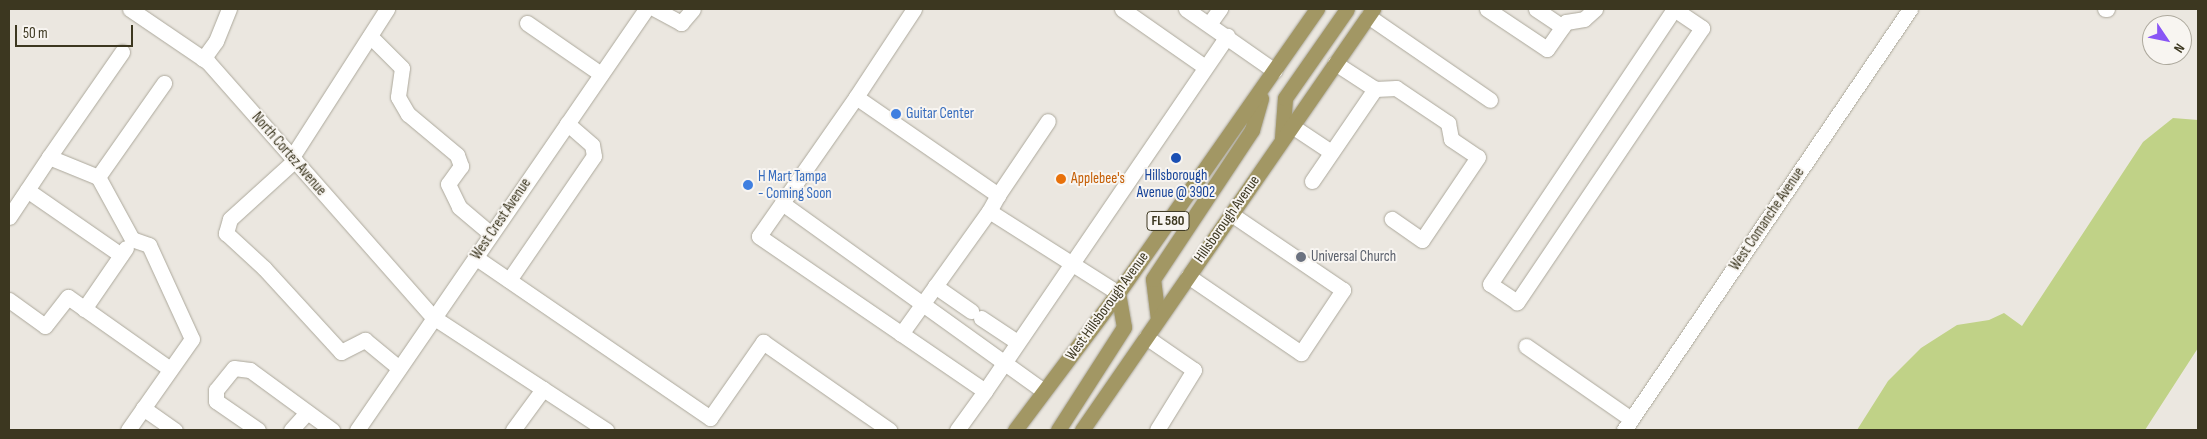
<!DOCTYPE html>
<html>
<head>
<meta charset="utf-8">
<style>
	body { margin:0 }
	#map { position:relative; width:2207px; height:439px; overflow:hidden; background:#ebe7e0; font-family:"Sofia Sans Condensed",sans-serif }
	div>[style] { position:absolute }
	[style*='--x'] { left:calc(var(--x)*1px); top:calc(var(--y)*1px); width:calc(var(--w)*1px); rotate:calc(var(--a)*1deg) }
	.water>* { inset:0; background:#c0d287 }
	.roads { filter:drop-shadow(0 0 1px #aca89b) drop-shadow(0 0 1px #aca89b) }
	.minor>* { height:15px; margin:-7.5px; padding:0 7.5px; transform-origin:7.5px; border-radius:7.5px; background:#fff }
	.major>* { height:15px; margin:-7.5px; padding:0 7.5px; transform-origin:7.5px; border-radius:7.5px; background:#a29764 }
	.dots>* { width:14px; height:14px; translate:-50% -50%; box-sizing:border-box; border:2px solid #f8f5f1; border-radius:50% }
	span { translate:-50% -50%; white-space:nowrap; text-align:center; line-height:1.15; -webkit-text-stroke:4px #f8f5f1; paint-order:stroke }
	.shield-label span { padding:1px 4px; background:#f8f5f1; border:1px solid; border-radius:4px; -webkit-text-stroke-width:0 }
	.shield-label { font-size:14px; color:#3c3720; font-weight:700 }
	.shop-label { font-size:15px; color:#366cbe }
	.left { translate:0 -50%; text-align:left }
	.street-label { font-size:15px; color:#3c3720 }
	.transit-label { font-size:15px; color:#164399 }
	.food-label { font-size:15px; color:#c56008 }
	.worship-label { font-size:15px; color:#5b616d }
	.frame { position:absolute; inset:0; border:10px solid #3c3720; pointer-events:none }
	.north { position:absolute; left:2142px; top:15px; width:50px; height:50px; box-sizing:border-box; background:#f8f5f1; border:1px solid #ada99d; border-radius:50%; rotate:124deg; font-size:14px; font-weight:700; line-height:20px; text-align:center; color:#3c3720 }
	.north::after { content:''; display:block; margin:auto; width:18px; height:22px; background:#8955f5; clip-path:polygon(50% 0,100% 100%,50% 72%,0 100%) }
	.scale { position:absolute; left:15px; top:25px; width:118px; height:22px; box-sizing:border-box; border:2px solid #3c3720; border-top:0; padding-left:6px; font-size:15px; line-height:18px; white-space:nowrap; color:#3c3720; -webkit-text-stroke:4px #f8f5f1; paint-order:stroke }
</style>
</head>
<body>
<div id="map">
	<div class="water">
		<div style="clip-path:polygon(2173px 118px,2198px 120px,2198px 348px,2145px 430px,1857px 430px,1888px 381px,1921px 348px,1957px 325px,1989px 320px,2004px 313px,2022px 326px,2143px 142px)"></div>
	</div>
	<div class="roads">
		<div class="minor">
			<div style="--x:130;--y:9;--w:94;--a:34.2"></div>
			<div style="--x:208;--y:62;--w:340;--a:48.6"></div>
			<div style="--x:433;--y:317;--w:207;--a:33.2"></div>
			<div style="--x:655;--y:9;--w:30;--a:28"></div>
			<div style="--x:681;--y:23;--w:18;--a:-49"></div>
			<div style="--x:914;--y:9;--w:105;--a:123.4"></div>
			<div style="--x:856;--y:97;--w:173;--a:34.6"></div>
			<div style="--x:998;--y:195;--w:18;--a:119"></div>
			<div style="--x:989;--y:211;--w:153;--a:32.4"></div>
			<div style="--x:1122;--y:9;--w:101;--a:34.9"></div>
			<div style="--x:1186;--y:9;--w:108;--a:34.9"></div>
			<div style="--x:1487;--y:9;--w:72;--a:33.7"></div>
			<div style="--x:1547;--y:49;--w:33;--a:-55"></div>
			<div style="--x:1566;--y:22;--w:18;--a:-9"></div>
			<div style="--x:1584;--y:19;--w:15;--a:-42"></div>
			<div style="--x:1536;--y:9;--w:32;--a:34"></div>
			<div style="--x:1674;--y:9;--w:34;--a:34"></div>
			<div style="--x:1702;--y:28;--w:331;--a:124"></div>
			<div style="--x:1517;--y:302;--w:32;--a:-146"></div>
			<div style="--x:1490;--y:284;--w:331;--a:-56.2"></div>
			<div style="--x:2105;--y:9;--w:2;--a:0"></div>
			<div style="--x:1368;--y:16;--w:148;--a:34.5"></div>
			<div style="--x:527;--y:23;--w:90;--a:34.6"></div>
			<div style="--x:1209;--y:24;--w:19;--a:-54"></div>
			<div style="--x:370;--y:36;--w:45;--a:45"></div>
			<div style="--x:402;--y:68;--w:29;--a:98"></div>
			<div style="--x:398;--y:97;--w:20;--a:60"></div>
			<div style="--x:408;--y:114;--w:64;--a:39.9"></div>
			<div style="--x:457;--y:155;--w:12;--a:70"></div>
			<div style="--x:461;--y:166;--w:22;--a:126"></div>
			<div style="--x:448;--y:184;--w:25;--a:64"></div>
			<div style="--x:459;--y:207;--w:42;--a:40.2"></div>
			<div style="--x:203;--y:59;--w:22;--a:-54"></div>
			<div style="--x:216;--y:41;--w:35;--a:-68"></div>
			<div style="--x:1335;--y:63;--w:48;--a:33"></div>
			<div style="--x:1375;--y:89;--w:21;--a:-3"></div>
			<div style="--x:1396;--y:88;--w:63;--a:33.9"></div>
			<div style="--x:1448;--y:123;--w:16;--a:79"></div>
			<div style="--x:1451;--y:139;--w:32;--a:34"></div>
			<div style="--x:1478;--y:157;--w:100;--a:124"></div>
			<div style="--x:1422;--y:240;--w:37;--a:-145"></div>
			<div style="--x:1292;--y:126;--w:47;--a:33.7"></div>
			<div style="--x:292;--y:157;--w:176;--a:-57.3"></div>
			<div style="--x:295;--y:160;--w:88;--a:137.8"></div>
			<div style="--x:230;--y:219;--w:15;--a:106"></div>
			<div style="--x:226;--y:233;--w:52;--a:42.6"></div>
			<div style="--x:264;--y:268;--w:114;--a:47.5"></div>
			<div style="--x:341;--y:352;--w:27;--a:-27"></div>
			<div style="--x:365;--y:340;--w:44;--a:39.5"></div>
			<div style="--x:98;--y:177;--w:53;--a:-157.8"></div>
			<div style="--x:49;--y:157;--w:128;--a:-55.2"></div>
			<div style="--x:1312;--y:181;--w:112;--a:-55.6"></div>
			<div style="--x:27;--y:190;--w:114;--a:34.7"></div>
			<div style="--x:998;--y:195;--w:89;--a:-56"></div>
			<div style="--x:782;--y:203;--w:129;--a:-55.1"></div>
			<div style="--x:9;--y:217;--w:72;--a:-56.3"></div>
			<div style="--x:475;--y:257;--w:285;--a:34.4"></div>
			<div style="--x:710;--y:418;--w:93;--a:-55.1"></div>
			<div style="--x:763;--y:342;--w:154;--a:34.9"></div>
			<div style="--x:1188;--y:276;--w:137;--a:34.3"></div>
			<div style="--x:1301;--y:353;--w:76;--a:-56.3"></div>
			<div style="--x:1343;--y:290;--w:135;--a:-145.8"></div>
			<div style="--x:509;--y:280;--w:150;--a:-55.6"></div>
			<div style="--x:594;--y:156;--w:11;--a:-100"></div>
			<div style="--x:592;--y:145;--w:33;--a:-139"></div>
			<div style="--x:935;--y:286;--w:44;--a:34.8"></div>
			<div style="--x:9;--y:300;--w:44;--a:35.8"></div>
			<div style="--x:45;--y:326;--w:37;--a:-52"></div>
			<div style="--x:68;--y:297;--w:125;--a:35.2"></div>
			<div style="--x:84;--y:309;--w:74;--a:-55.5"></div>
			<div style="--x:981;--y:318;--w:43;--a:33.7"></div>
			<div style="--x:901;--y:334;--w:151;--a:-54.4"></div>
			<div style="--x:1146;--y:337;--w:58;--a:34.5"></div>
			<div style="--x:1194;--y:370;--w:70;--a:121.7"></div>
			<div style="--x:1526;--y:346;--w:128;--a:34.8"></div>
			<div style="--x:985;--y:391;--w:430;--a:-55.7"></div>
			<div style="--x:143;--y:408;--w:39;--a:35"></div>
			<div style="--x:128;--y:430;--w:111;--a:-54.9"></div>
			<div style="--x:192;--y:339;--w:103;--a:-114.6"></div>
			<div style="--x:149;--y:245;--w:18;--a:-161"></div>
			<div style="--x:132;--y:239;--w:71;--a:-118.7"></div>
			<div style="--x:98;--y:177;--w:115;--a:-54.9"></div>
			<div style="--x:258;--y:430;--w:51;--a:-145.4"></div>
			<div style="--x:216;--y:401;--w:11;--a:-90"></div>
			<div style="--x:216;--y:390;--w:28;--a:-51"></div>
			<div style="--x:234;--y:368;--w:16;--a:7"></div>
			<div style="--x:250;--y:370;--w:102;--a:36.2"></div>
			<div style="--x:291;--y:430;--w:24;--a:-48"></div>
			<div style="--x:357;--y:430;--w:511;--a:-55.53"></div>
			<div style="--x:513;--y:430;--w:51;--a:-53.8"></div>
			<div style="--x:957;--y:430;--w:48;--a:-54.3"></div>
			<div style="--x:985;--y:391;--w:274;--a:-145.6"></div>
			<div style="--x:759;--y:236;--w:40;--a:-55.1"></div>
			<div style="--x:782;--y:203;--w:322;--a:35.7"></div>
			<div style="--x:1624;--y:430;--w:509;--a:-55.81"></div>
		</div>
		<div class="major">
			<div style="--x:1282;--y:138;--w:40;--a:-85.7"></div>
			<div style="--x:1285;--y:98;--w:108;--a:-55.1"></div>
			<div style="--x:1158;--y:319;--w:40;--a:-97.1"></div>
			<div style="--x:1153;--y:279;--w:179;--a:-56.4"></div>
			<div style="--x:1252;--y:130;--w:33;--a:-74"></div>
			<div style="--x:1015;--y:430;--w:171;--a:-53.1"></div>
			<div style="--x:1118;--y:293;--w:347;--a:-55"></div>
			<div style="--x:1058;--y:430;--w:122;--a:-57.3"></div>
			<div style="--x:1124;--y:327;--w:35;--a:-100"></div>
			<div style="--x:1082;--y:430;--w:512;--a:-55.35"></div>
		</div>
	</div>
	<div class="dots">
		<div style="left:896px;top:114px;background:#3f7fe0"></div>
		<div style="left:1176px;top:158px;background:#1a4fb4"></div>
		<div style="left:1061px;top:179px;background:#e8710a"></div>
		<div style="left:748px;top:185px;background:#3f7fe0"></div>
		<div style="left:1301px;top:257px;background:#6b7280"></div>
	</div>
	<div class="shield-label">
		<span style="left:1168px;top:221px">FL 580</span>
	</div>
	<div class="shop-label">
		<span class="left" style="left:906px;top:114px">Guitar Center</span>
		<span class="left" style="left:758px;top:185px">H Mart Tampa<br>- Coming Soon</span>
	</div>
	<div class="street-label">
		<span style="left:289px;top:154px;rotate:49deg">North Cortez Avenue</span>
		<span style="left:501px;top:219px;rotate:-56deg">West Crest Avenue</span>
		<span style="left:1227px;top:219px;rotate:-55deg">Hillsborough Avenue</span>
		<span style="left:1767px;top:219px;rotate:-56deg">West Comanche Avenue</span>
		<span style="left:1107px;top:306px;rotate:-54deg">West Hillsborough Avenue</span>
	</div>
	<div class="transit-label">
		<span style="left:1176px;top:184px">Hillsborough<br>Avenue @ 3902</span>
	</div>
	<div class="food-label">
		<span class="left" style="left:1071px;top:179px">Applebee's</span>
	</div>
	<div class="worship-label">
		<span class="left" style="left:1311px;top:257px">Universal Church</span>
	</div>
	<div class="frame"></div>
	<div class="north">N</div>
	<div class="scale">50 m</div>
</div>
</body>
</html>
